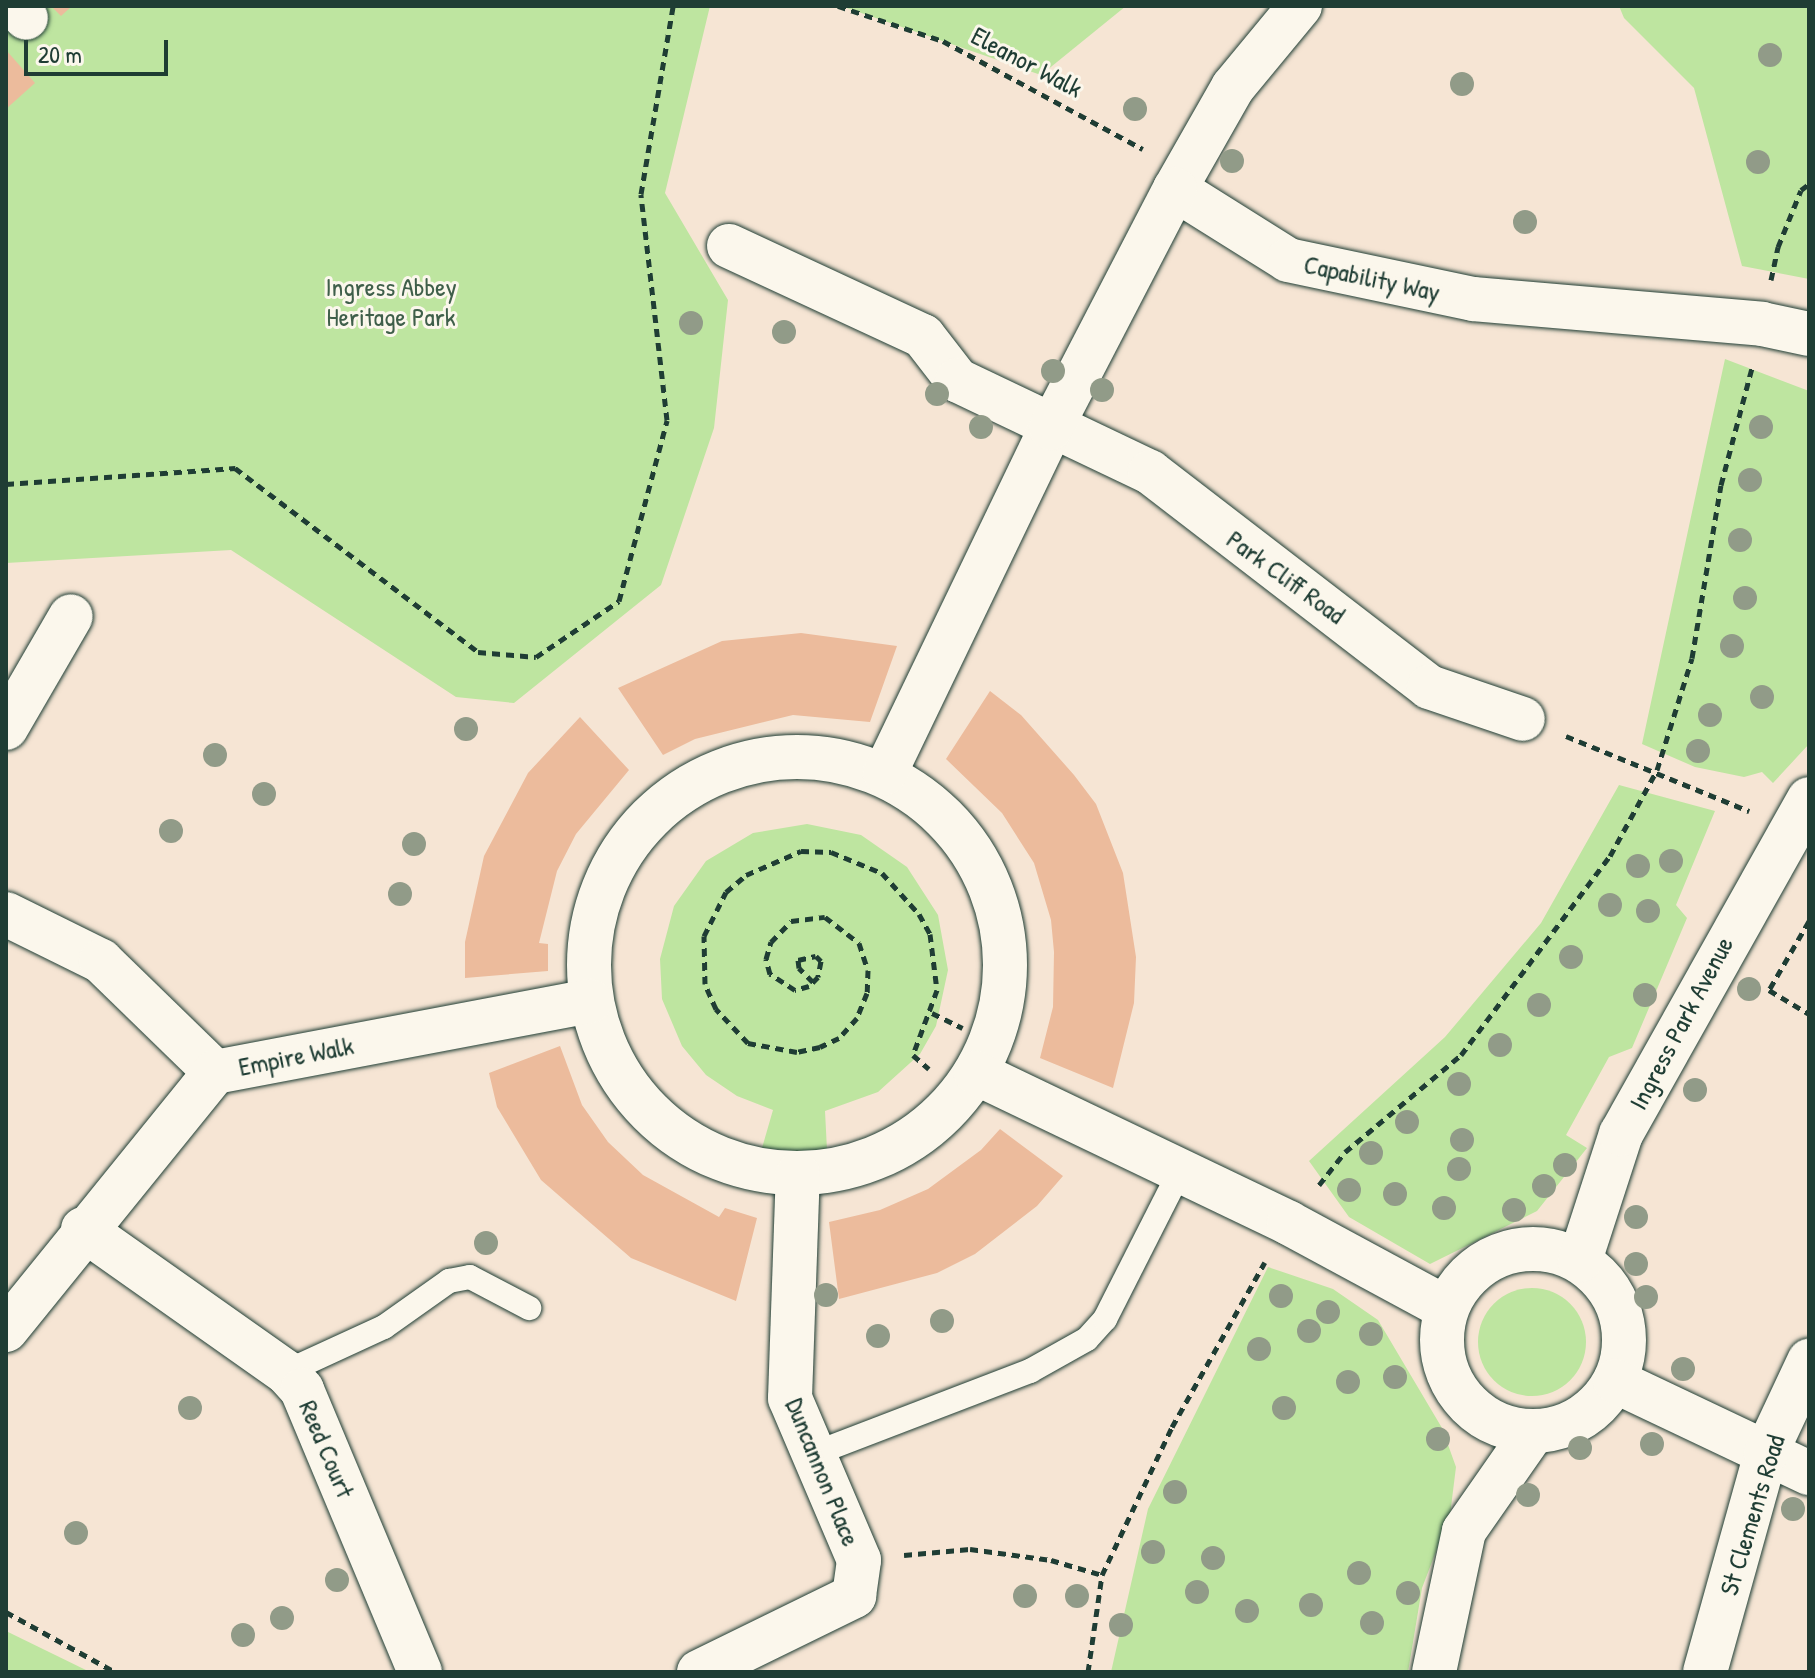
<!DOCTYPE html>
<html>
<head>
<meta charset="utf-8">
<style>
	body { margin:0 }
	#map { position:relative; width:1815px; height:1678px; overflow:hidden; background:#f6e5d4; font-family:"Patrick Hand",sans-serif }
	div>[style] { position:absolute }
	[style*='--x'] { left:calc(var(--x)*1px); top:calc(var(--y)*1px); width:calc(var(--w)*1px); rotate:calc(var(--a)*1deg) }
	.green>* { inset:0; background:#bee5a0 }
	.round { border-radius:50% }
	.building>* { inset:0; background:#ecbb9c }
	.path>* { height:5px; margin-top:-2.5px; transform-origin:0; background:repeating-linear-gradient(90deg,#1f3d34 0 8px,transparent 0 14px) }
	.roads { filter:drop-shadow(0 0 2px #1f3d34) drop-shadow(0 0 2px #1f3d34) }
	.service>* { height:24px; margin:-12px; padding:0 12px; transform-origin:12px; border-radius:12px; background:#fbf7ec }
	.minor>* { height:44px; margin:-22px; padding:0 22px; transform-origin:22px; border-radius:22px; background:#fbf7ec }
	.minor>.ring { margin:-22px; padding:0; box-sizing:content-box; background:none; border:44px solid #fbf7ec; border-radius:50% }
	.trees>* { width:24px; height:24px; margin:-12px; border-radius:50%; background:#919b88 }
	span { translate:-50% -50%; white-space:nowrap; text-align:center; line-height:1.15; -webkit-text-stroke:6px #fbf7ec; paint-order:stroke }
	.street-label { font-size:26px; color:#1f3d34 }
	.park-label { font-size:26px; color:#3f5f4a }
	.frame { position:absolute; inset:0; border:8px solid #1f3d34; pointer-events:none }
	.scale { position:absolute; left:24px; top:40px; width:144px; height:36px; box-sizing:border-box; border:4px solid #1f3d34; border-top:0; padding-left:10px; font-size:24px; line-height:28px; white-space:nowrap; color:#1f3d34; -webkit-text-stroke:6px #fbf7ec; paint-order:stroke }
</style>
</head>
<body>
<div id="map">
	<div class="green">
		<div style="clip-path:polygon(6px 6px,710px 6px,665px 193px,728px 300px,714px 428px,661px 585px,514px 703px,456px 697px,231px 550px,6px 563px)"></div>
		<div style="clip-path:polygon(841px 6px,1126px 6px,1041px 75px)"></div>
		<div style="clip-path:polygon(1619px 6px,1809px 6px,1809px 279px,1742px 266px,1694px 88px,1624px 18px)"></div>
		<div style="clip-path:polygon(1725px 359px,1809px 391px,1809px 744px,1773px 783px,1762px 772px,1744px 777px,1695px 767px,1642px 744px)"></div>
		<div style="clip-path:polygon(1619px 785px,1715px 811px,1676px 905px,1687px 918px,1632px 1048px,1609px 1057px,1566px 1135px,1587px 1148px,1537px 1211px,1430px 1264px,1349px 1217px,1309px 1161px,1445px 1037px,1541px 923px)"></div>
		<div style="clip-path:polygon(807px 824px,861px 835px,907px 867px,938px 915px,948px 970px,936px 1026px,920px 1054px,878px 1092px,825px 1111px,827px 1150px,799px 1152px,762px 1148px,773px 1110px,737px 1096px,706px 1075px,682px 1046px,662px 999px,660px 959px,674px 906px,706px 861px,753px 833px)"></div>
		<div style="clip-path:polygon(1268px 1267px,1333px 1289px,1378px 1320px,1442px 1428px,1456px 1467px,1450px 1515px,1422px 1588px,1408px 1672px,1111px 1672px,1148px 1509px)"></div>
		<div class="round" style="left:1478px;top:1288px;width:108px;height:108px"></div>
		<div style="clip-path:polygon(6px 1631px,90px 1672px,6px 1672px)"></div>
	</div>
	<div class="building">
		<div style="clip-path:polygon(51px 6px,72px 6px,61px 16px)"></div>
		<div style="clip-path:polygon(6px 50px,35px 83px,6px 109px)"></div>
		<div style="clip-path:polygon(801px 633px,897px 646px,870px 722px,793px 715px,695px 739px,663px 755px,618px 688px,722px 641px)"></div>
		<div style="clip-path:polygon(990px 691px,1021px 715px,1074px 775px,1096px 804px,1123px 873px,1136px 957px,1134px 1003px,1113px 1088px,1040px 1058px,1053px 1007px,1054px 952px,1051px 920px,1034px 863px,1002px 813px,946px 759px)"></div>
		<div style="clip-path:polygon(580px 717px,629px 770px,576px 834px,557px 871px,539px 943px,548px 944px,548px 971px,465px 978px,465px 942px,484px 856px,528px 773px)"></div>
		<div style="clip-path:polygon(560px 1046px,582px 1105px,608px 1142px,643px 1175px,719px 1217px,725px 1208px,757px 1218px,736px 1301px,631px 1258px,541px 1180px,497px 1107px,489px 1073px)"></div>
		<div style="clip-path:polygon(1000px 1129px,1063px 1176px,1037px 1206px,975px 1254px,937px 1273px,839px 1299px,829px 1222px,880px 1210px,928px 1189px,981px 1150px)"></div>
	</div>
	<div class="path">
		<div style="--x:838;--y:6;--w:111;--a:18.4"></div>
		<div style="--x:943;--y:41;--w:227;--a:28.4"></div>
		<div style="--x:1771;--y:280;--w:34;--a:-78"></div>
		<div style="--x:1778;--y:247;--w:61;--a:-68"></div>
		<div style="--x:1801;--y:190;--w:10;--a:-37"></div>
		<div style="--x:6;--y:484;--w:230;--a:-4"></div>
		<div style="--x:235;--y:468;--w:305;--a:37.1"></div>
		<div style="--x:478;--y:652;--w:58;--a:4.9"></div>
		<div style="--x:536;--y:657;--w:100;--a:-34"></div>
		<div style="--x:619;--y:601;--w:187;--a:-75.1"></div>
		<div style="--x:667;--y:420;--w:227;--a:-96.6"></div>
		<div style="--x:641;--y:194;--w:191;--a:-80.3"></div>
		<div style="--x:1566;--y:736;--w:198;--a:22.3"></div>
		<div style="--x:1809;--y:921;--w:80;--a:120.1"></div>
		<div style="--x:1769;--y:990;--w:47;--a:31"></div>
		<div style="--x:813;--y:982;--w:20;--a:-135"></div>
		<div style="--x:799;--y:968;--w:8;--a:-97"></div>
		<div style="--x:798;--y:960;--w:18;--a:-13"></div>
		<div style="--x:816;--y:956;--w:7;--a:45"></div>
		<div style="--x:821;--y:961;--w:16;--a:101"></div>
		<div style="--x:818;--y:977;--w:13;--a:135"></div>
		<div style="--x:809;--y:986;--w:15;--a:164"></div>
		<div style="--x:795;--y:990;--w:30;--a:-147"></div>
		<div style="--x:770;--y:974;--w:16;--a:-105"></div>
		<div style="--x:766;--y:959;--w:18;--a:-74"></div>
		<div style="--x:771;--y:942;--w:29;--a:-46"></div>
		<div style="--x:791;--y:921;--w:34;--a:-7"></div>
		<div style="--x:825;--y:917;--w:43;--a:37.4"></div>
		<div style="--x:859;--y:943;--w:28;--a:72"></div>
		<div style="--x:868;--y:970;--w:23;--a:92"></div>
		<div style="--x:867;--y:993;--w:27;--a:112"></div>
		<div style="--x:857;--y:1018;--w:27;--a:132"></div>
		<div style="--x:839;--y:1038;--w:21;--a:155"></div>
		<div style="--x:820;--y:1047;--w:24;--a:168"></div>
		<div style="--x:797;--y:1052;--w:50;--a:-169.6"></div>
		<div style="--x:748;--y:1043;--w:47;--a:-133.3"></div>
		<div style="--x:716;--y:1009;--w:27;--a:-114"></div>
		<div style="--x:705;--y:984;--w:48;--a:-91.2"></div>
		<div style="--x:704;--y:936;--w:49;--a:-63.4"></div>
		<div style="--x:726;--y:892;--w:26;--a:-40"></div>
		<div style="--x:746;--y:875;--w:60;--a:-23.6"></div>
		<div style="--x:801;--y:851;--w:30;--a:2"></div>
		<div style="--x:831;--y:852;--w:55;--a:22.4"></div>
		<div style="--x:882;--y:873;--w:55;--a:47.9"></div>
		<div style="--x:919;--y:914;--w:23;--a:61"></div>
		<div style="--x:930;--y:934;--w:56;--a:82.9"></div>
		<div style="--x:937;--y:990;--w:69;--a:110.3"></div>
		<div style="--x:913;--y:1055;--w:21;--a:41"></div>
		<div style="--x:932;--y:1013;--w:34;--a:26"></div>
		<div style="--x:1319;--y:1185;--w:42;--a:-51.8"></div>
		<div style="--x:1345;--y:1152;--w:151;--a:-39.9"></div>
		<div style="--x:1461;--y:1055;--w:249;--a:-53.2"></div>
		<div style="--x:1610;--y:856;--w:98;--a:-61.3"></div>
		<div style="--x:1657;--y:770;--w:117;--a:-72.6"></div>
		<div style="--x:1692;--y:658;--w:175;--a:-80.5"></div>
		<div style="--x:1721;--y:485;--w:121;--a:-75.2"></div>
		<div style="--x:904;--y:1555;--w:66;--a:-5.2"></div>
		<div style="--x:970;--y:1549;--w:82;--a:7.7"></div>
		<div style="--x:1051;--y:1560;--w:53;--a:16.4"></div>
		<div style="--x:6;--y:1612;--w:124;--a:28.8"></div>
		<div style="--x:1088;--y:1672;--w:98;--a:-81.8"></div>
		<div style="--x:1102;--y:1575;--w:164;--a:-64.7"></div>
		<div style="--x:1172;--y:1427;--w:189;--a:-60.6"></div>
	</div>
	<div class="roads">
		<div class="service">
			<div style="--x:286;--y:1372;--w:108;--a:-24.7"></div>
			<div style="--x:384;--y:1327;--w:80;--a:-35.3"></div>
			<div style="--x:449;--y:1281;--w:21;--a:-11"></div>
			<div style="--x:470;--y:1277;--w:67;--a:27.7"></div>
			<div style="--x:811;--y:1455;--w:235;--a:-21"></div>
			<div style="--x:1030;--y:1371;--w:65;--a:-29.3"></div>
			<div style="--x:1087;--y:1339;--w:27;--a:-48"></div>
			<div style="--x:1105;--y:1319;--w:166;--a:-63.1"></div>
		</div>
		<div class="minor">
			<div style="--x:15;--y:6;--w:16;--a:47"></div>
			<div style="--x:1300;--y:6;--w:105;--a:129.6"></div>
			<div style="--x:1233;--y:87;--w:117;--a:119.6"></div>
			<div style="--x:1175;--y:189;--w:133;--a:32.1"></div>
			<div style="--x:1288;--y:260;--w:189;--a:11.9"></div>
			<div style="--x:1473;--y:299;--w:290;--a:4.9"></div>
			<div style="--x:1762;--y:324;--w:48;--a:12"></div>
			<div style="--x:729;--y:246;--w:214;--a:24.9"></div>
			<div style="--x:923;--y:336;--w:56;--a:52.3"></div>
			<div style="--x:957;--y:380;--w:214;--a:25.5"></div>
			<div style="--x:1150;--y:472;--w:352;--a:37.6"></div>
			<div style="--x:1429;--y:687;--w:99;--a:18.8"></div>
			<div style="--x:6;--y:728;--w:129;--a:-59.9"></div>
			<div class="ring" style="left:589px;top:757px;width:372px;height:372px"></div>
			<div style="--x:885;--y:773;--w:383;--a:-64.3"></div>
			<div style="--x:1051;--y:428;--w:269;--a:-62.6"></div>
			<div style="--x:6;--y:914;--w:106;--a:26.3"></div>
			<div style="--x:101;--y:961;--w:159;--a:44.2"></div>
			<div style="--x:215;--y:1072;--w:382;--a:-10.7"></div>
			<div style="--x:976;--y:1073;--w:347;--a:25.6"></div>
			<div style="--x:1289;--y:1223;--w:179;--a:28.4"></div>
			<div style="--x:83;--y:1229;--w:248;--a:35.2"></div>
			<div style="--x:286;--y:1372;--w:24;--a:48"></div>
			<div style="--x:302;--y:1390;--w:306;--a:67.3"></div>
			<div class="ring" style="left:1442px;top:1249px;width:138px;height:138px"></div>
			<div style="--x:1580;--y:1260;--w:133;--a:-72"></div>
			<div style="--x:1621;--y:1134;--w:384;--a:-60.7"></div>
			<div style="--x:6;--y:1330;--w:332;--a:-51"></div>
			<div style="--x:1615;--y:1381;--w:215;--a:25.4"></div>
			<div style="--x:699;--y:1672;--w:173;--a:-26.1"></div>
			<div style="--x:854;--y:1596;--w:36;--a:-82"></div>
			<div style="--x:859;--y:1560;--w:176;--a:-113.1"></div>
			<div style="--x:790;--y:1398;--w:224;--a:-88"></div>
			<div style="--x:1434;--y:1672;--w:144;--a:-78"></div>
			<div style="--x:1464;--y:1531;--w:121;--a:-55.1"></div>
			<div style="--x:1705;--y:1672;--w:227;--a:-74.4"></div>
			<div style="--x:1766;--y:1453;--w:102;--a:-64.9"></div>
		</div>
	</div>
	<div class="trees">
		<div style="left:1770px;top:55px"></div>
		<div style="left:1462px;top:84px"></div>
		<div style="left:1135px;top:109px"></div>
		<div style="left:1232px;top:161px"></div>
		<div style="left:1758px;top:162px"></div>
		<div style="left:1525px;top:222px"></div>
		<div style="left:691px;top:323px"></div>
		<div style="left:784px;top:332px"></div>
		<div style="left:1053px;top:371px"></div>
		<div style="left:1102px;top:390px"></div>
		<div style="left:937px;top:394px"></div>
		<div style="left:981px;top:427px"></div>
		<div style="left:1761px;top:427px"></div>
		<div style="left:1750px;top:480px"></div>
		<div style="left:1740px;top:540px"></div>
		<div style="left:1745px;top:598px"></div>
		<div style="left:1732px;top:646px"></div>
		<div style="left:1762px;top:697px"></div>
		<div style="left:1710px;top:715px"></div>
		<div style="left:466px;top:729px"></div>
		<div style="left:1698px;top:751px"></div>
		<div style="left:215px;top:755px"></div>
		<div style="left:264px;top:794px"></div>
		<div style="left:171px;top:831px"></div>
		<div style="left:414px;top:844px"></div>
		<div style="left:1671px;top:861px"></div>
		<div style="left:1638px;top:866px"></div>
		<div style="left:400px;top:894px"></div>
		<div style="left:1610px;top:905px"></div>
		<div style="left:1648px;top:911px"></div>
		<div style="left:1571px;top:957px"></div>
		<div style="left:1749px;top:989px"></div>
		<div style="left:1645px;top:995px"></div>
		<div style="left:1539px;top:1005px"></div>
		<div style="left:1500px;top:1045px"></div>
		<div style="left:1459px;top:1084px"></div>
		<div style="left:1695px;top:1090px"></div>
		<div style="left:1407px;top:1122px"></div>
		<div style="left:1462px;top:1140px"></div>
		<div style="left:1371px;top:1153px"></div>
		<div style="left:1565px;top:1165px"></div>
		<div style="left:1459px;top:1169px"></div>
		<div style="left:1544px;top:1186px"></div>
		<div style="left:1349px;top:1190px"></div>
		<div style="left:1395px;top:1194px"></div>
		<div style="left:1444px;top:1208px"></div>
		<div style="left:1514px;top:1210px"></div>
		<div style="left:1636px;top:1217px"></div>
		<div style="left:486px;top:1243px"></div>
		<div style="left:1636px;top:1264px"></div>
		<div style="left:826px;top:1295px"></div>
		<div style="left:1281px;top:1296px"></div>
		<div style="left:1646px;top:1297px"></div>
		<div style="left:1328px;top:1312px"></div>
		<div style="left:942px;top:1321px"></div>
		<div style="left:1309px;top:1331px"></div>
		<div style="left:1371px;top:1334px"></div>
		<div style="left:878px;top:1336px"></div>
		<div style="left:1259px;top:1349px"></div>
		<div style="left:1683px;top:1369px"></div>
		<div style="left:1395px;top:1377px"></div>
		<div style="left:1348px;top:1382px"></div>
		<div style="left:190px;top:1408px"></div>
		<div style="left:1284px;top:1408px"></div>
		<div style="left:1438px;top:1439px"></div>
		<div style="left:1652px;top:1444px"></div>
		<div style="left:1580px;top:1448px"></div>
		<div style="left:1175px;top:1492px"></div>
		<div style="left:1528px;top:1495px"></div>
		<div style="left:1793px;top:1509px"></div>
		<div style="left:76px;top:1533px"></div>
		<div style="left:1153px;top:1552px"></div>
		<div style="left:1213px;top:1558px"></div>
		<div style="left:1359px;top:1573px"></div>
		<div style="left:337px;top:1580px"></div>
		<div style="left:1197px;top:1592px"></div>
		<div style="left:1408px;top:1593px"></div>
		<div style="left:1025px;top:1596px"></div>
		<div style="left:1077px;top:1596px"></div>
		<div style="left:1311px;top:1605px"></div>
		<div style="left:1247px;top:1611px"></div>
		<div style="left:282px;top:1618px"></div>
		<div style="left:1372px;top:1623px"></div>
		<div style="left:1121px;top:1625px"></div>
		<div style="left:243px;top:1635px"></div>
	</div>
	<div class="street-label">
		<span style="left:1027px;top:62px;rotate:28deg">Eleanor Walk</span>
		<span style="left:1372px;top:278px;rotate:12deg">Capability Way</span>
		<span style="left:1286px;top:577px;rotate:36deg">Park Cliff Road</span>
		<span style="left:1681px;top:1023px;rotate:-62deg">Ingress Park Avenue</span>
		<span style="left:296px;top:1056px;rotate:-11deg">Empire Walk</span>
		<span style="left:327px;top:1449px;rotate:67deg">Reed Court</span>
		<span style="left:823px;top:1472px;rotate:68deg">Duncannon Place</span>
		<span style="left:1752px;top:1515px;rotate:-73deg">St Clements Road</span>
	</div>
	<div class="park-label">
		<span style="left:391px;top:302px">Ingress Abbey<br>Heritage Park</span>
	</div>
	<div class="frame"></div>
	<div class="scale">20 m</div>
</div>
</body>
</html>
